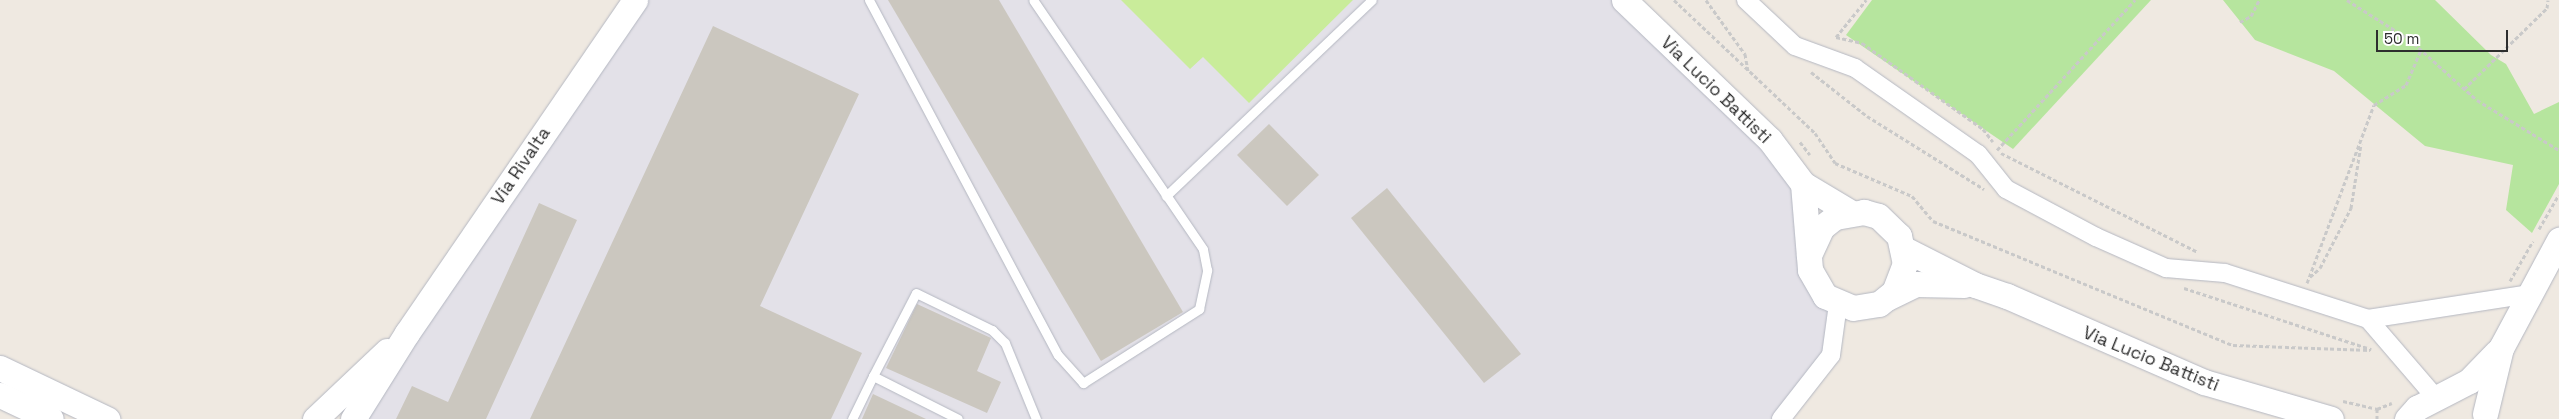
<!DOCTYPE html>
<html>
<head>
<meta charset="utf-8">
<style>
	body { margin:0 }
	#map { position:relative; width:2559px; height:419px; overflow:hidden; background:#efe9e1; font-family:"Space Grotesk",sans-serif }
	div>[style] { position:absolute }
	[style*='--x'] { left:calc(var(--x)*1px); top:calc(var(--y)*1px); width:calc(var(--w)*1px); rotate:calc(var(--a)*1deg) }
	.industrial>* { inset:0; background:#e3e1e8 }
	.green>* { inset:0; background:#b6e59e }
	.pitch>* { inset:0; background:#c9ec9a }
	.building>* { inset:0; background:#cbc7bf }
	.path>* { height:3px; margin-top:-1.5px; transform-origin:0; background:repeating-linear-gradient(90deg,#c9c9c9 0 4px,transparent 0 6.5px) }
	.roads { filter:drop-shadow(0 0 1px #b4b7c1) drop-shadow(0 0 1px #b4b7c1) }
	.lane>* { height:9px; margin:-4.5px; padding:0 4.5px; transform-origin:4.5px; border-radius:4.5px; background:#fff }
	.street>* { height:18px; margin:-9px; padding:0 9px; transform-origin:9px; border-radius:9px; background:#fff }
	.secondary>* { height:25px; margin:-12.5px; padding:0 12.5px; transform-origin:12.5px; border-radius:12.5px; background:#fff }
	span { translate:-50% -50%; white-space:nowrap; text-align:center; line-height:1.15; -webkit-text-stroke:4.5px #fff; paint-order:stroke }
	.street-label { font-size:18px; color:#2e2e2e }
	.scale { position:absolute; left:2376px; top:30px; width:132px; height:22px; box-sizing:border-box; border:2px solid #2e2e2e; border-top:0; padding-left:6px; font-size:15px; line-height:18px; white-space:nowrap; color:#2e2e2e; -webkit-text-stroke:4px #fff; paint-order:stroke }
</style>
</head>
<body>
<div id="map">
	<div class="industrial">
		<div style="clip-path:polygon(635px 0,1624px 0,1803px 184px,1836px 330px,1781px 419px,353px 419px)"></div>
	</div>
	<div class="green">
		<div style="clip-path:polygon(1872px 0,2151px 0,2013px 149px,1846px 35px)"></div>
		<div style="clip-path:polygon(2223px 0,2435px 0,2491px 55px,2506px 64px,2534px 114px,2559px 102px,2559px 184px,2532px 233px,2506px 210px,2513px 165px,2425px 146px,2334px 71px,2255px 40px)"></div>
	</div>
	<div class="pitch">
		<div style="clip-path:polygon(1121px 0,1353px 0,1249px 103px,1203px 57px,1190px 69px)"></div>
	</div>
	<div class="building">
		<div style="clip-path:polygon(888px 0,999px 0,1183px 312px,1101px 361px)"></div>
		<div style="clip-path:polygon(713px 26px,859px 94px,760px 306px,862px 353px,831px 419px,530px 419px)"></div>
		<div style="clip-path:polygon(1269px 124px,1319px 175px,1287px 206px,1237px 155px)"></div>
		<div style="clip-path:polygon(1387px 188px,1521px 354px,1484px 383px,1351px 218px)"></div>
		<div style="clip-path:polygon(539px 203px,577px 220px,486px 419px,396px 419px,412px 386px,448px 402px)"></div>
		<div style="clip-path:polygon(917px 304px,991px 338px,977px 371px,1001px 382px,987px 413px,886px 368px)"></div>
		<div style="clip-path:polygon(873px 394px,926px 419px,862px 419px)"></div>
	</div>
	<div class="path">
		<div style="--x:1674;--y:0;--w:194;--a:43.3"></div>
		<div style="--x:1815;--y:133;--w:36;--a:56"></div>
		<div style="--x:1835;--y:163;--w:84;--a:23.2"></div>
		<div style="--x:1912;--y:196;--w:33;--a:50"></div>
		<div style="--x:1933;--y:221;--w:325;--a:22.5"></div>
		<div style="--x:2233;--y:345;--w:137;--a:2.1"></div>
		<div style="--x:1706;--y:0;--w:67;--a:54.2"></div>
		<div style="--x:1745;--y:54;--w:17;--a:80"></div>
		<div style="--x:2347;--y:0;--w:73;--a:32.2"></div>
		<div style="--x:2409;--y:39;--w:91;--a:41.9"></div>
		<div style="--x:2477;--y:100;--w:96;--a:31.4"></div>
		<div style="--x:2240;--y:22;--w:13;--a:-29"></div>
		<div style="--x:2251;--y:16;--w:18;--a:-63"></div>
		<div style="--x:1836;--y:37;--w:27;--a:13"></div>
		<div style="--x:1862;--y:43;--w:148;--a:35.4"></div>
		<div style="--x:1983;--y:129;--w:16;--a:52"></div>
		<div style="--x:1836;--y:37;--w:48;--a:-51"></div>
		<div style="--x:1811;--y:72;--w:71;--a:38.2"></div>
		<div style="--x:1867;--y:116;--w:138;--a:32"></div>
		<div style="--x:2464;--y:89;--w:116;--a:-44.3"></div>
		<div style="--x:2547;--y:8;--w:8;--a:-83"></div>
		<div style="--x:1800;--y:142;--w:16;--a:52"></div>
		<div style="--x:1997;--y:150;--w:204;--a:-47.4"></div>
		<div style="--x:2001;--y:153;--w:220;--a:26.7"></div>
		<div style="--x:2539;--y:229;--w:39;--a:-60"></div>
		<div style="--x:2310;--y:277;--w:13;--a:-42"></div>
		<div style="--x:2320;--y:268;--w:68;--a:-62.7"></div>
		<div style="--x:2351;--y:208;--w:65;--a:-81.1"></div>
		<div style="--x:2510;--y:281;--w:46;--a:-60.1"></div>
		<div style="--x:2307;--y:283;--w:190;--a:-69.4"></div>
		<div style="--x:2374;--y:105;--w:38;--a:-32"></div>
		<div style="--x:2406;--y:85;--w:39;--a:-67"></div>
		<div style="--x:2184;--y:288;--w:197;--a:18.1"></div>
		<div style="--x:2343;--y:401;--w:35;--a:13"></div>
		<div style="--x:2377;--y:409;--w:16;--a:-22"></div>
		<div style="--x:2377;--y:419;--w:10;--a:-90"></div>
	</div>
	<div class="roads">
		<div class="lane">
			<div style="--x:869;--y:0;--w:402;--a:62"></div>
			<div style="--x:1058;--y:355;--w:38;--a:48"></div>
			<div style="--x:1083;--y:383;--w:138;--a:-32.5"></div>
			<div style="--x:1199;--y:309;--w:40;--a:-78"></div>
			<div style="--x:1207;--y:270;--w:21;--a:-101"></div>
			<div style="--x:1203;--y:249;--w:301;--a:-124.3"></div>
			<div style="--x:1166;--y:196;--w:284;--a:-43.6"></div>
			<div style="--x:873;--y:376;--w:93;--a:-62.6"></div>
			<div style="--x:916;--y:293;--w:85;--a:26"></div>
			<div style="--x:992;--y:330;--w:18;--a:45"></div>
			<div style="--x:1005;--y:343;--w:82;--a:67.8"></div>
			<div style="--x:852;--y:419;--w:48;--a:-64"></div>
			<div style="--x:873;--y:376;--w:95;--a:26.8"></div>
		</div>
		<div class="street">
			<div style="--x:1746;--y:0;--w:67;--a:43.2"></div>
			<div style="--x:1795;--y:46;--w:64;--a:20.1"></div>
			<div style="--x:1855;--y:68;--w:150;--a:35"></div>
			<div style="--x:1978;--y:154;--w:45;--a:51.3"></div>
			<div style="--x:2006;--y:189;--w:102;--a:28.1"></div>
			<div style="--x:2096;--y:237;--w:77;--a:23.9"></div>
			<div style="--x:2166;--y:268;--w:59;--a:4.8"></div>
			<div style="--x:2225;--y:273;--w:150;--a:17.8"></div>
			<div style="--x:2368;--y:319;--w:103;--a:49.3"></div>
			<div style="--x:2368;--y:319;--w:163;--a:-8.8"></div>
			<div style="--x:1781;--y:419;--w:81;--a:-52"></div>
			<div style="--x:1831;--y:355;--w:51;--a:-82.2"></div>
		</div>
		<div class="secondary">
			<div style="--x:1624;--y:0;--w:202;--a:43.8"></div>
			<div style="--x:1770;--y:140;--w:55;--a:53.1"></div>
			<div style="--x:1803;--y:184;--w:55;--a:30.8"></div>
			<div style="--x:1803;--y:184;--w:86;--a:85.3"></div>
			<div style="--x:1810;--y:270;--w:30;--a:60"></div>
			<div style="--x:1825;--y:296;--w:30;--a:23"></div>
			<div style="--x:1853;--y:308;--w:26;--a:-9"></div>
			<div style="--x:1879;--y:304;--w:19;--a:-39"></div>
			<div style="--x:1894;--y:292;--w:30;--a:-69"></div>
			<div style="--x:1905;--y:264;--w:29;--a:-102"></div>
			<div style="--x:1899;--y:236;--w:29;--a:-136"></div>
			<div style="--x:1878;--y:216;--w:15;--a:-164"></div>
			<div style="--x:1864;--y:212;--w:29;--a:170"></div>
			<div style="--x:1835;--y:217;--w:16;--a:142"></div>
			<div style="--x:1822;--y:227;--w:31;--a:115"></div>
			<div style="--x:1904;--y:249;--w:80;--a:26.9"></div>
			<div style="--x:1975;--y:285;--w:34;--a:19"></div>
			<div style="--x:2007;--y:296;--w:215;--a:23.6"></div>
			<div style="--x:2204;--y:382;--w:132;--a:16.2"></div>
			<div style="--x:1887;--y:298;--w:32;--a:-26"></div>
			<div style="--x:1916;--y:284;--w:48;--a:1.2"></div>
			<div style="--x:0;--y:368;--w:119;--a:25.5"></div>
			<div style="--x:0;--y:395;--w:56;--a:25.2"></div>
			<div style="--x:2485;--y:414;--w:68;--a:-76.4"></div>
			<div style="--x:2501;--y:348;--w:123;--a:-61.8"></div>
			<div style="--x:315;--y:419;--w:99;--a:-43.4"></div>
			<div style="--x:353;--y:419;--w:102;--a:-57.9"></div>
			<div style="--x:407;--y:333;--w:404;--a:-55.6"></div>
			<div style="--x:2407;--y:419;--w:15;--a:-48"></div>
			<div style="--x:2417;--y:408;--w:59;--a:-27.4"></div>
			<div style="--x:2469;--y:381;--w:40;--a:-46"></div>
		</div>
	</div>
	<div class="street-label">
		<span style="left:1716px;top:90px;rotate:44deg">Via Lucio Battisti</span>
		<span style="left:521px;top:166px;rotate:-56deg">Via Rivalta</span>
		<span style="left:2151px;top:359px;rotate:22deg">Via Lucio Battisti</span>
	</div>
	<div class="scale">50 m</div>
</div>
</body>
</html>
